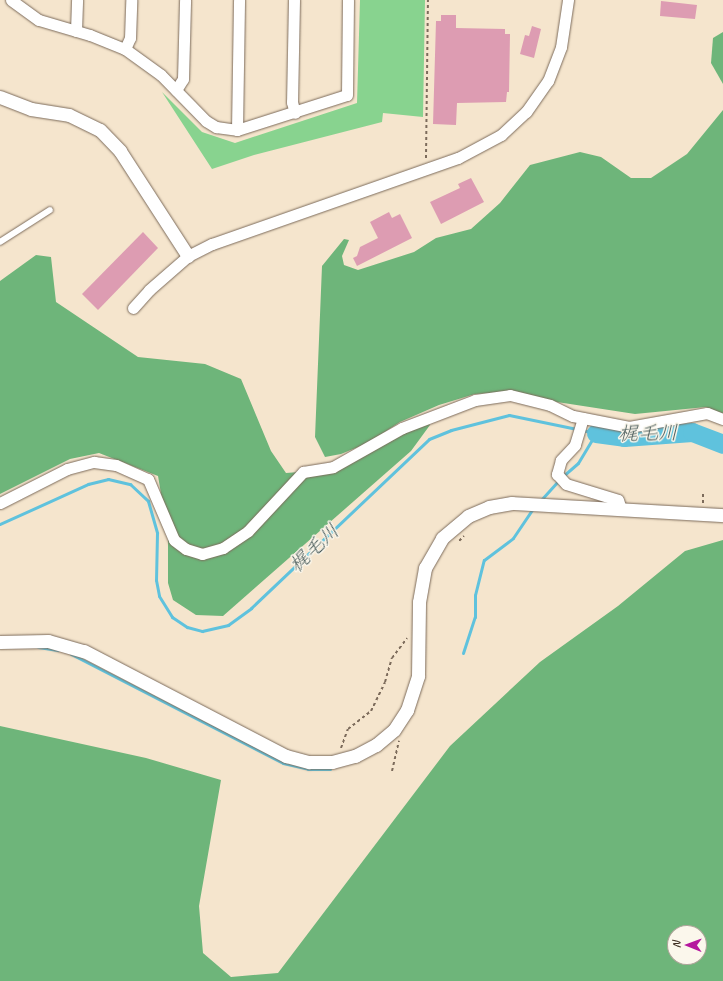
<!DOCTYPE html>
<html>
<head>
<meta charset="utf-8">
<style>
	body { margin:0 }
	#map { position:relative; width:723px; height:981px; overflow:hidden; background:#f5e5cd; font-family:Caveat,"Klee One",sans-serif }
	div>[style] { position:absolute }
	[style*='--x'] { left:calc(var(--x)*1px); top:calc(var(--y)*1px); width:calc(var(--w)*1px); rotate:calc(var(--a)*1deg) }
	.green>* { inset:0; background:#88d38f }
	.forest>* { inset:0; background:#6eb57a }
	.stream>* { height:3px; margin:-1.5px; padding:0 1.5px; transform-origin:1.5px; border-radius:1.5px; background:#5fc2dd }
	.river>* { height:19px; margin:-9.5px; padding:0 9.5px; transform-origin:9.5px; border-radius:9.5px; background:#5fc2dd }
	.building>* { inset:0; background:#dd9cb2 }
	.path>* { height:2px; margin-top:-1px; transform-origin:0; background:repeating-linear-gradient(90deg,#7c6b5b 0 3px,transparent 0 6px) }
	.roads { filter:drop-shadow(0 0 1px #7c6b5b) drop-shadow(0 0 1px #7c6b5b) }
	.service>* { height:5.5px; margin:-2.75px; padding:0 2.75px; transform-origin:2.75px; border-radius:2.75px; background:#fff }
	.minor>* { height:11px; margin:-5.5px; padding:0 5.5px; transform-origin:5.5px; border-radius:5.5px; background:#fff }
	.tertiary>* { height:13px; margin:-6.5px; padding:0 6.5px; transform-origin:6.5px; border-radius:6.5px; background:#fff }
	span { translate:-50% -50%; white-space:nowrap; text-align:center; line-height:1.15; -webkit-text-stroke:3px #fbf7ec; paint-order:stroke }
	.water-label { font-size:20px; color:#465857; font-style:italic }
	.north { position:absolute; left:667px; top:925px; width:40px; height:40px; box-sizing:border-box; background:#fbf7ec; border:1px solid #aea59a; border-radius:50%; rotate:271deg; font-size:11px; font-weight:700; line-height:16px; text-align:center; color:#3b2a1e }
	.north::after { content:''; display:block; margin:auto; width:14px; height:18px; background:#b5179e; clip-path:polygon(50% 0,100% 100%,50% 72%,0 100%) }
</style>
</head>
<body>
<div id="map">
	<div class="green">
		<div style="clip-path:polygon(360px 0,425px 0,423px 117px,383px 113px,382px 122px,254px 155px,212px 169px,162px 92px,202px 132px,235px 143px,357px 103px)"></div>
	</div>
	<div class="forest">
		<div style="clip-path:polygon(723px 32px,723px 84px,711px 63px,713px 38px)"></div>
		<div style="clip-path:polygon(723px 110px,723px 414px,706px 407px,635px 414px,557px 402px,517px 392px,475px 394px,439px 405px,400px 422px,368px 443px,341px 454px,325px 457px,315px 437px,322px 266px,344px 239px,349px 240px,342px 256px,344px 265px,358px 270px,414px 252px,436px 238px,471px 229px,500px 203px,530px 165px,580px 152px,601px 157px,631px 178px,651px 178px,687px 154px)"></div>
		<div style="clip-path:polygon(36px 255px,51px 257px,56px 302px,138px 357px,205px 364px,241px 379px,271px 451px,286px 473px,340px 469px,428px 421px,430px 425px,411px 451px,223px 616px,196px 615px,173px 600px,168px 583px,168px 535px,158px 476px,99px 453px,70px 459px,0 494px,0 281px)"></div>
		<div style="clip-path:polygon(evenodd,723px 540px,723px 981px,0 981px,0 726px,146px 758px,221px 780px,199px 906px,203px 953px,231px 977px,278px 973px,450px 746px,540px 662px,618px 606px,685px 551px,723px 540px,675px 933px,699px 933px,699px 957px,675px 957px,675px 933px)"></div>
	</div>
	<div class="stream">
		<div style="--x:540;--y:501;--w:28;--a:-48"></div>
		<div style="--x:0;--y:524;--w:97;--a:-24.4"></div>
		<div style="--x:88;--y:484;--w:21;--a:-14"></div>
		<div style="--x:108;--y:479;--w:23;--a:13"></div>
		<div style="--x:130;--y:484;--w:25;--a:43"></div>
		<div style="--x:148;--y:501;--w:33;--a:74"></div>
		<div style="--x:157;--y:533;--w:47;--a:91.2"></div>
		<div style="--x:156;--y:580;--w:16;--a:79"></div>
		<div style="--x:159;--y:596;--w:25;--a:58"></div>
		<div style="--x:172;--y:617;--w:18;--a:34"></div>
		<div style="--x:187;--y:627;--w:16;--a:15"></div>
		<div style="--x:202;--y:631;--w:27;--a:-13"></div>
		<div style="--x:228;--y:625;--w:29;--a:-36"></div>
		<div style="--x:251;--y:608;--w:245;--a:-43.5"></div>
		<div style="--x:429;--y:439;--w:24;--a:-22"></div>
		<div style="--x:451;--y:430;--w:60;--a:-14.5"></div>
		<div style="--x:509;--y:415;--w:89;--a:11.7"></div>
		<div style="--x:596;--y:433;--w:35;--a:121"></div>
		<div style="--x:578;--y:463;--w:20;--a:139"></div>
		<div style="--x:38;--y:647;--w:20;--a:9"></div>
		<div style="--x:463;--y:653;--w:38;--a:-72"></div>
		<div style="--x:475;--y:617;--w:22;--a:-90"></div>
		<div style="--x:475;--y:595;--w:36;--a:-76"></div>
		<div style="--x:484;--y:560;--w:36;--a:-37"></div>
		<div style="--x:513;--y:538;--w:36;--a:-56"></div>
		<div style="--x:71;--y:654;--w:238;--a:27.2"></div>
		<div style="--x:283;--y:763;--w:26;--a:13"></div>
		<div style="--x:308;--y:769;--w:22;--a:0"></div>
	</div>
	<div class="river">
		<div style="--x:596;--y:433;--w:28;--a:8"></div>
		<div style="--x:624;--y:437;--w:68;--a:-4.2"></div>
		<div style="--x:692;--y:432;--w:33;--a:21"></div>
	</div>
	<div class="building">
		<div style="clip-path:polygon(661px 1px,697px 5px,695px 19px,660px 16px)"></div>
		<div style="clip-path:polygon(441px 15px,456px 15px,456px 28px,505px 29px,505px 34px,510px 34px,509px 92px,507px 92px,506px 102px,457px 103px,456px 125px,433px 124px,436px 21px,441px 21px)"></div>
		<div style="clip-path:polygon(532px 26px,541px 29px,534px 58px,520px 54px,525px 35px,529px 36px)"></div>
		<div style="clip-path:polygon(471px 178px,484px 202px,441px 224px,430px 202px,460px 188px,458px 184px)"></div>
		<div style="clip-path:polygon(389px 212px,392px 218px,400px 214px,412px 238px,357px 266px,353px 258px,357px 256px,360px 247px,378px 238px,370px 222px)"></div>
		<div style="clip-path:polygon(143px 232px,158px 248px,98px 310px,82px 294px)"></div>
	</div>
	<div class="path">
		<div style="--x:426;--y:158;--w:158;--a:-89.3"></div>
		<div style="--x:703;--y:503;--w:9;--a:-90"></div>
		<div style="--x:459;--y:541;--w:7;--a:-45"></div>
		<div style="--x:341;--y:748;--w:20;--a:-70"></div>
		<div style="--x:348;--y:729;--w:29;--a:-38"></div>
		<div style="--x:371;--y:711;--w:32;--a:-64"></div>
		<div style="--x:385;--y:682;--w:25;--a:-74"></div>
		<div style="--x:392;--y:658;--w:25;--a:-53"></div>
		<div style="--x:392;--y:771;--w:31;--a:-77"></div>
	</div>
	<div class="roads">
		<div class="service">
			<div style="--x:0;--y:242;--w:59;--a:-32.6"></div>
		</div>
		<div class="minor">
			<div style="--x:11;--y:0;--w:34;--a:36"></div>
			<div style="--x:39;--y:20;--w:53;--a:16.4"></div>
			<div style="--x:90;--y:35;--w:38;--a:22"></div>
			<div style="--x:125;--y:49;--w:44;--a:35.8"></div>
			<div style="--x:161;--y:75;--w:64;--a:45.6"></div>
			<div style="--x:206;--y:121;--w:12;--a:31"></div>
			<div style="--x:216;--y:127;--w:21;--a:8"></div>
			<div style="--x:237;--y:130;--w:115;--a:-17.7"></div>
			<div style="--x:347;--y:95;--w:95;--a:-89.4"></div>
			<div style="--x:294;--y:0;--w:102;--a:91.1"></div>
			<div style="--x:292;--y:102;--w:11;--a:75"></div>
			<div style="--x:76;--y:31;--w:31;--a:-88"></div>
			<div style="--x:125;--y:49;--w:12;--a:-66"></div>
			<div style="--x:130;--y:38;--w:38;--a:-88"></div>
			<div style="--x:176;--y:90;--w:13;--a:-58"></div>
			<div style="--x:183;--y:79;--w:79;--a:-88.5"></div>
			<div style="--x:237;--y:130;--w:130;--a:-89.1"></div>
			<div style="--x:133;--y:308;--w:24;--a:-48"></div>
			<div style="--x:149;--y:290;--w:52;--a:-41.1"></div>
			<div style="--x:188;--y:256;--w:27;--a:-27"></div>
			<div style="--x:212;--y:244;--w:261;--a:-19.3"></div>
			<div style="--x:458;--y:158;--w:49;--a:-28.1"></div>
			<div style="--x:501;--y:135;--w:34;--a:-43"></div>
			<div style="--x:526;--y:112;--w:38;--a:-55"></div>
			<div style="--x:548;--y:81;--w:36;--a:-69"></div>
			<div style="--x:561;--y:47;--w:48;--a:-81.5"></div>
			<div style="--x:583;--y:418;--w:28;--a:107"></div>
			<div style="--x:575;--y:445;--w:21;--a:133"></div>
			<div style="--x:561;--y:460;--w:15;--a:106"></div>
			<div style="--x:557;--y:474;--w:13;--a:48"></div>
			<div style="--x:566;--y:484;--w:54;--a:17.1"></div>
			<div style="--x:618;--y:500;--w:9;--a:72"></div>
			<div style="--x:0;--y:503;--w:75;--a:-26.9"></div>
			<div style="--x:67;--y:469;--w:28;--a:-15"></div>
			<div style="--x:94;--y:462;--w:22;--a:8"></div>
			<div style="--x:116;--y:465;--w:35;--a:24"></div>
			<div style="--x:148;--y:479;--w:66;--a:66.9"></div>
			<div style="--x:174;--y:540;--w:15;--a:37"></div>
			<div style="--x:186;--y:549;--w:17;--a:17"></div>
			<div style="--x:202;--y:554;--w:22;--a:-16"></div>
			<div style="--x:223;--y:548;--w:30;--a:-34"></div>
			<div style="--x:248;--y:531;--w:81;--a:-47"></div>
			<div style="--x:303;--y:472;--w:30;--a:-9"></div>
			<div style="--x:333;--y:467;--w:79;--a:-29.5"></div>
			<div style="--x:402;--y:428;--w:78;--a:-21"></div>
			<div style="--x:475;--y:400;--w:35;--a:-8"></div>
			<div style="--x:510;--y:395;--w:41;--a:14"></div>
			<div style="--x:550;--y:405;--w:25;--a:26"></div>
			<div style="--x:573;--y:416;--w:57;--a:11.1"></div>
			<div style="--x:629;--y:427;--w:79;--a:-10.2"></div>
			<div style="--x:707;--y:413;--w:17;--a:21"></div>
		</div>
		<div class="tertiary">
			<div style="--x:0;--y:97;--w:33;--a:21"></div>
			<div style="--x:31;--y:109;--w:38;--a:9"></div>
			<div style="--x:69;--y:115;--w:34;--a:26"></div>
			<div style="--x:100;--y:130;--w:29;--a:46"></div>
			<div style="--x:120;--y:151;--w:125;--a:57.1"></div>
			<div style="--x:0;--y:642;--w:48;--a:-1.2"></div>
			<div style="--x:48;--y:641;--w:37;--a:16"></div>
			<div style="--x:84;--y:651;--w:228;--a:27.5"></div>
			<div style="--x:286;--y:756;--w:24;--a:15"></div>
			<div style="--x:309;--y:762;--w:23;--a:0"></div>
			<div style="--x:332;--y:762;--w:24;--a:-15"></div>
			<div style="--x:355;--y:756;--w:24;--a:-28"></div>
			<div style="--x:376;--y:745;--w:23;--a:-40"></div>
			<div style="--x:394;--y:730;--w:24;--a:-57"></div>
			<div style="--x:407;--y:710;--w:36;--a:-72"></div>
			<div style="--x:418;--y:676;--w:74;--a:-89.2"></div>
			<div style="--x:419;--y:602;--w:35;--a:-80"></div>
			<div style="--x:425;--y:568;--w:34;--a:-60"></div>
			<div style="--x:442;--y:538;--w:34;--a:-40"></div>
			<div style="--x:468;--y:516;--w:23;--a:-23"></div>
			<div style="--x:489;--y:507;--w:23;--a:-10"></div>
			<div style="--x:512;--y:503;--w:211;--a:3.3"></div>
		</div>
	</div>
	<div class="water-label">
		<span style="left:648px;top:433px;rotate:-1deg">梶毛川</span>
		<span style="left:314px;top:548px;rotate:-43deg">梶毛川</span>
	</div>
	<div class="north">N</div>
</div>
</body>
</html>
